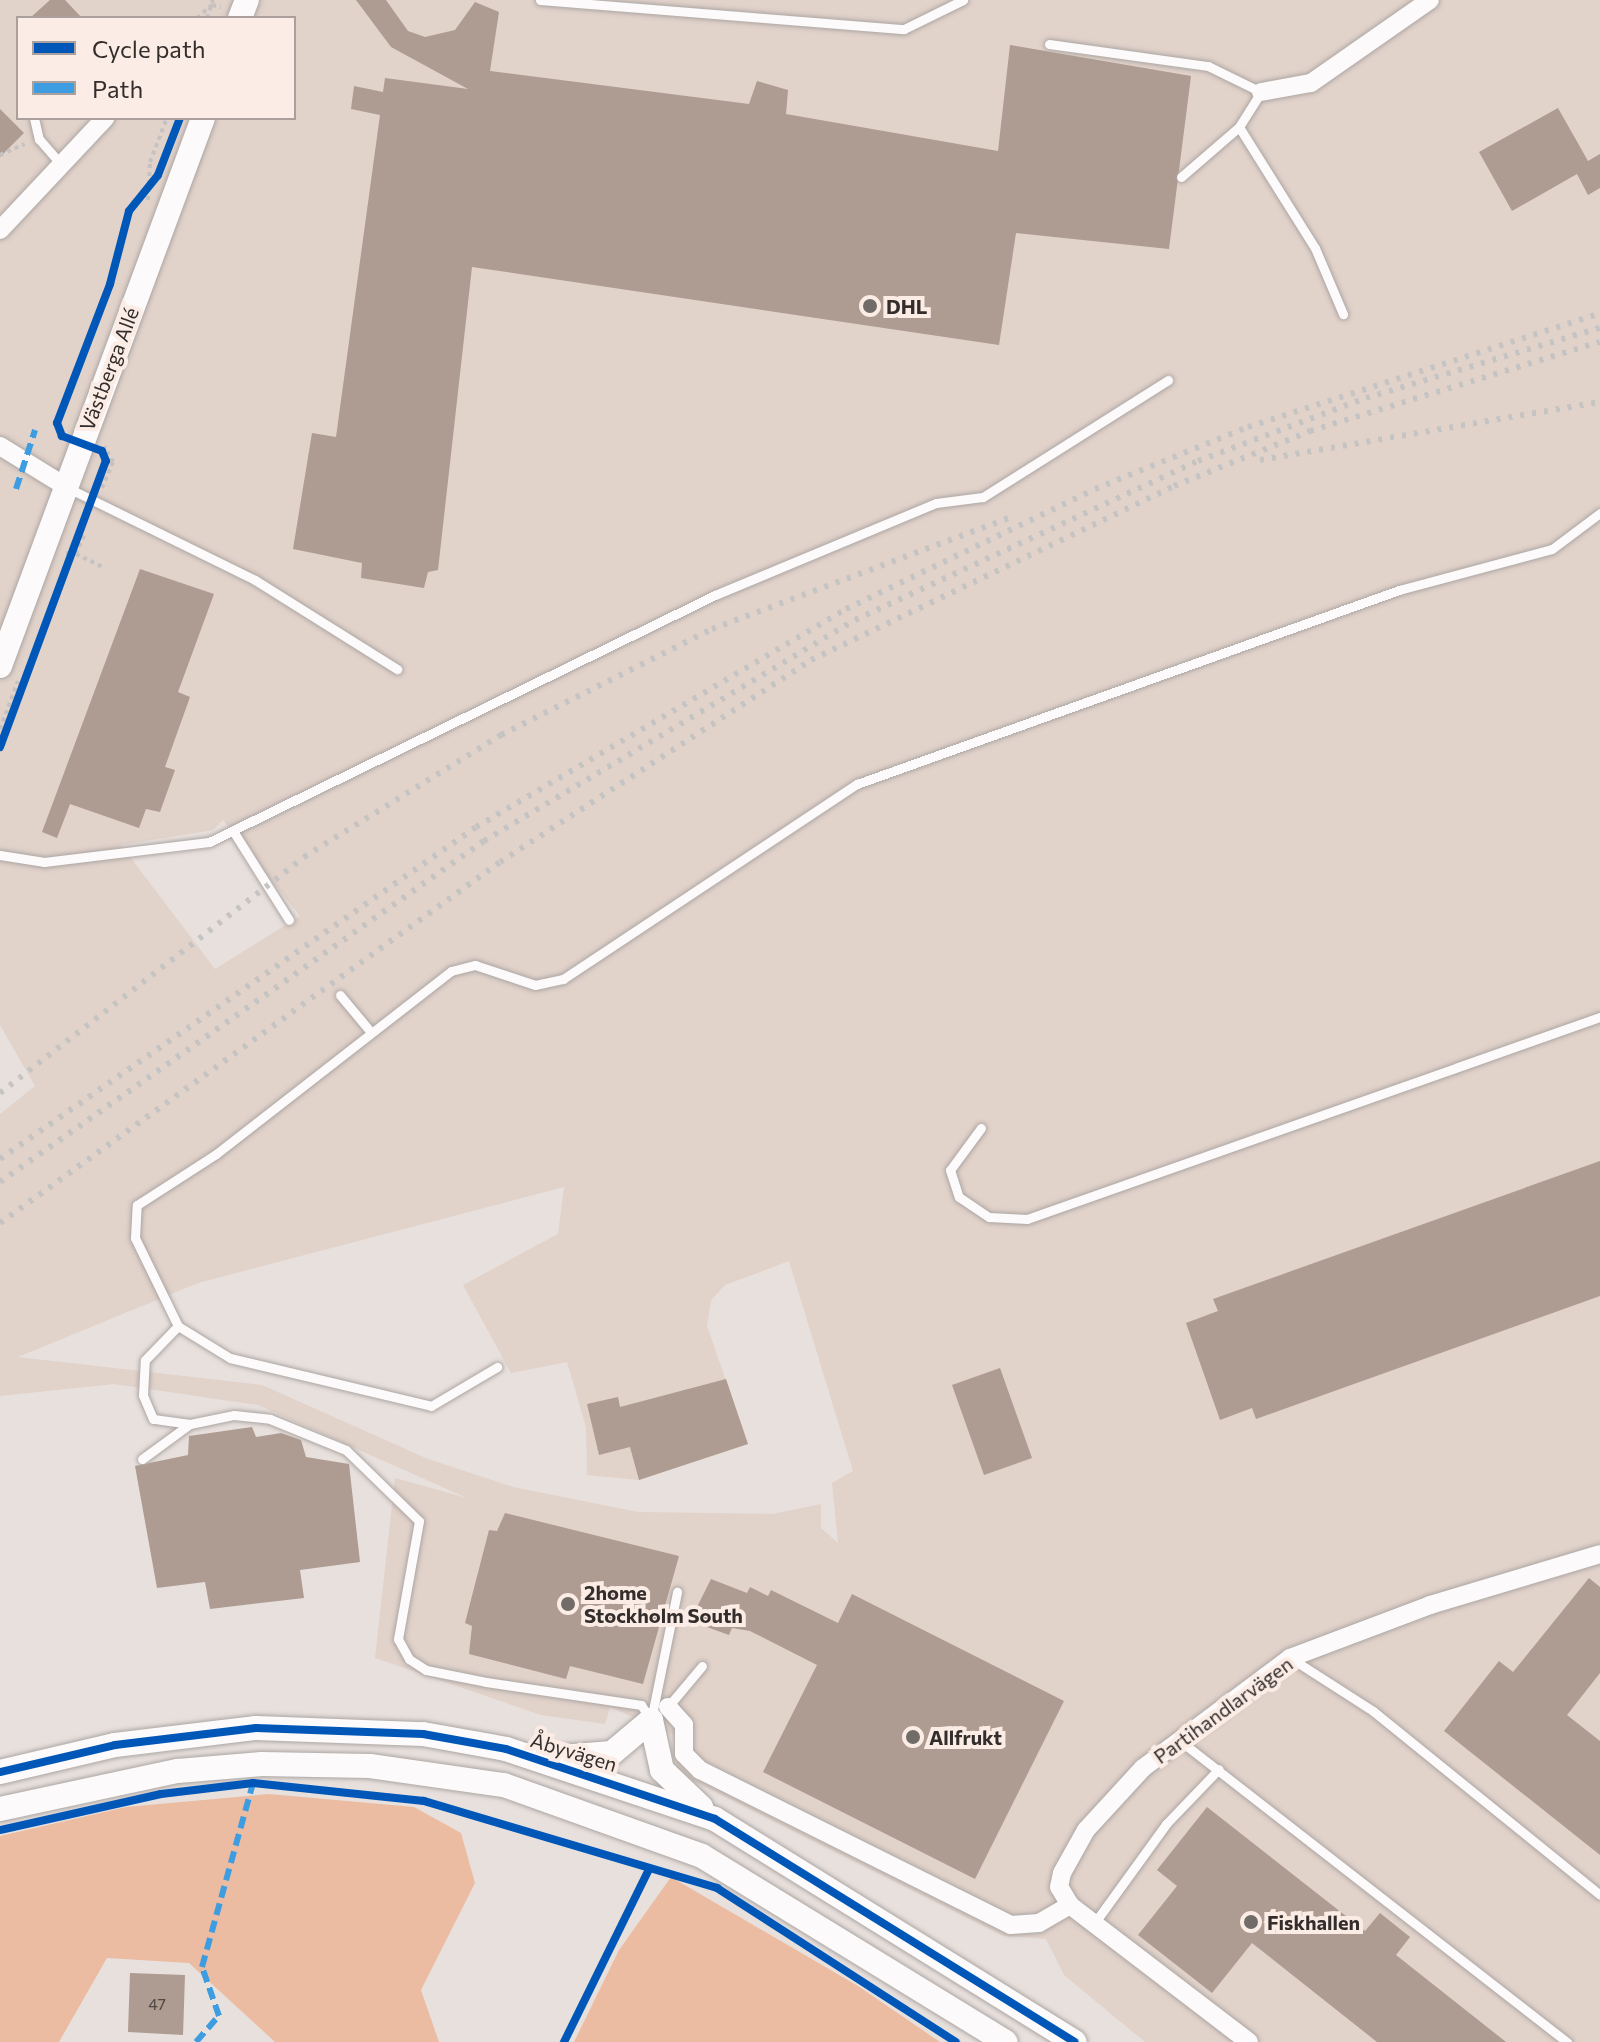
<!DOCTYPE html>
<html>
<head>
<meta charset="utf-8">
<style>
	body { margin:0 }
	#map { position:relative; width:1600px; height:2042px; overflow:hidden; background:#e8e0dd; font-family:Commissioner,sans-serif }
	div>[style] { position:absolute }
	[style*='--x'] { left:calc(var(--x)*1px); top:calc(var(--y)*1px); width:calc(var(--w)*1px); rotate:calc(var(--a)*1deg) }
	.built>* { inset:0; background:#e1d2ca }
	.green>* { inset:0; background:#ebbca2 }
	.building>* { inset:0; background:#ae9b91 }
	.path>* { height:4px; margin-top:-2px; transform-origin:0; background:repeating-linear-gradient(90deg,#c5c2c1 0 4px,transparent 0 8px) }
	.roads { filter:drop-shadow(0 0 2px #aca6a3) drop-shadow(0 0 2px #aca6a3) }
	.lane>* { height:9px; margin:-4.5px; padding:0 4.5px; transform-origin:4.5px; border-radius:4.5px; background:#fcfafa }
	.street>* { height:18px; margin:-9px; padding:0 9px; transform-origin:9px; border-radius:9px; background:#fcfafa }
	.secondary>* { height:24px; margin:-12px; padding:0 12px; transform-origin:12px; border-radius:12px; background:#fcfafa }
	.rail>* { height:6px; margin-top:-3px; transform-origin:0; background:repeating-linear-gradient(90deg,#c6c4c3 0 4px,transparent 0 12px) }
	.quiet>* { height:6px; margin-top:-3px; transform-origin:0; background:repeating-linear-gradient(90deg,#3e9de1 0 12px,transparent 0 18px) }
	.cycleway>* { height:8px; margin:-4px; padding:0 4px; transform-origin:4px; border-radius:4px; background:#0057b8 }
	.dots>* { width:22px; height:22px; translate:-50% -50%; box-sizing:border-box; border:4px solid #fbece5; border-radius:50% }
	span { translate:-50% -50%; white-space:nowrap; text-align:center; line-height:1.15; -webkit-text-stroke:8px #fbece5; paint-order:stroke }
	.number-label { font-size:16px; color:#524844 }
	.number-label span { -webkit-text-stroke-width:0 }
	.poi-label { font-size:20px; color:#332d2b; font-weight:700 }
	.left { translate:0 -50%; text-align:left }
	.street-label { font-size:20px; color:#332d2b }
	.legend { position:absolute; left:16px; top:16px; width:280px; height:104px; box-sizing:border-box; background:#fbece5; border:2px solid #aba09b; margin:0; padding:10px 14px; list-style:none; font-size:24px; color:#332d2b }
	.legend li { display:flex; align-items:center; gap:16px; height:40px }
	.legend b { width:40px; border:2px solid #aba09b }
</style>
</head>
<body>
<div id="map">
	<div class="built">
		<div style="clip-path:polygon(evenodd,0 0,1600px 0,1600px 2042px,1145px 2042px,1064px 1975px,1046px 1939px,1004px 1936px,693px 1781px,677px 1768px,674px 1735px,610px 1707px,605px 1724px,541px 1715px,375px 1658px,395px 1478px,467px 1498px,258px 1405px,114px 1384px,0 1396px,0 1114px,35px 1086px,0 1025px,0 0,18px 18px,294px 18px,294px 118px,18px 118px,18px 18px,0 0,223px 820px,300px 916px,215px 969px,121px 845px,213px 830px,223px 820px,0 0,564px 1187px,558px 1234px,463px 1285px,511px 1373px,567px 1362px,586px 1427px,587px 1475px,639px 1480px,748px 1444px,707px 1326px,711px 1300px,725px 1285px,789px 1261px,853px 1471px,832px 1483px,838px 1543px,821px 1528px,821px 1504px,773px 1514px,638px 1512px,513px 1487px,428px 1459px,262px 1385px,18px 1357px,198px 1283px,564px 1187px)"></div>
	</div>
	<div class="green">
		<div style="clip-path:polygon(269px 1794px,414px 1807px,461px 1833px,475px 1883px,421px 1990px,439px 2042px,275px 2042px,189px 1963px,107px 1958px,59px 2042px,0 2042px,0 1836px,126px 1807px)"></div>
		<div style="clip-path:polygon(671px 1877px,858px 1986px,940px 2042px,574px 2042px,619px 1950px)"></div>
	</div>
	<div class="building">
		<div style="clip-path:polygon(50px 0,65px 0,82px 18px,30px 18px)"></div>
		<div style="clip-path:polygon(356px 0,386px 0,408px 31px,425px 37px,455px 30px,475px 2px,499px 12px,490px 71px,749px 104px,757px 81px,788px 90px,786px 114px,998px 151px,1010px 45px,1191px 76px,1169px 249px,1016px 233px,999px 345px,472px 267px,438px 570px,428px 572px,424px 588px,361px 578px,362px 563px,293px 549px,312px 433px,336px 437px,380px 115px,351px 109px,354px 86px,383px 92px,385px 78px,468px 89px,391px 47px)"></div>
		<div style="clip-path:polygon(1558px 108px,1588px 161px,1600px 154px,1600px 188px,1588px 195px,1577px 174px,1512px 211px,1479px 152px)"></div>
		<div style="clip-path:polygon(0 109px,24px 133px,0 157px)"></div>
		<div style="clip-path:polygon(140px 569px,214px 594px,178px 692px,190px 697px,165px 767px,175px 770px,160px 812px,146px 809px,139px 828px,70px 804px,57px 838px,42px 832px)"></div>
		<div style="clip-path:polygon(1600px 1161px,1600px 1296px,1256px 1419px,1252px 1408px,1220px 1420px,1186px 1323px,1218px 1311px,1213px 1299px)"></div>
		<div style="clip-path:polygon(1000px 1368px,1032px 1458px,984px 1475px,952px 1385px)"></div>
		<div style="clip-path:polygon(726px 1379px,748px 1444px,639px 1480px,630px 1447px,599px 1455px,587px 1404px,618px 1397px,620px 1407px)"></div>
		<div style="clip-path:polygon(252px 1427px,256px 1437px,281px 1433px,301px 1440px,306px 1457px,349px 1464px,360px 1562px,300px 1570px,304px 1598px,210px 1609px,205px 1582px,157px 1588px,135px 1466px,188px 1455px,189px 1436px)"></div>
		<div style="clip-path:polygon(505px 1513px,679px 1556px,643px 1684px,570px 1666px,566px 1679px,469px 1654px,472px 1626px,465px 1623px,489px 1530px,497px 1531px)"></div>
		<div style="clip-path:polygon(1589px 1578px,1600px 1587px,1600px 1673px,1567px 1715px,1600px 1741px,1600px 1855px,1444px 1731px,1499px 1661px,1513px 1672px)"></div>
		<div style="clip-path:polygon(711px 1579px,747px 1593px,750px 1587px,768px 1596px,771px 1590px,838px 1623px,852px 1594px,1064px 1701px,975px 1879px,763px 1772px,817px 1665px,750px 1631px,732px 1628px,729px 1635px,690px 1621px)"></div>
		<div style="clip-path:polygon(1207px 1807px,1365px 1931px,1380px 1913px,1410px 1937px,1396px 1955px,1506px 2042px,1377px 2042px,1252px 1943px,1212px 1993px,1138px 1935px,1177px 1886px,1157px 1870px)"></div>
		<div style="clip-path:polygon(130px 1973px,185px 1975px,183px 2035px,128px 2032px)"></div>
	</div>
	<div class="path">
		<div style="--x:197;--y:18;--w:20;--a:-41"></div>
		<div style="--x:212;--y:5;--w:9;--a:13"></div>
		<div style="--x:207;--y:18;--w:19;--a:-72"></div>
		<div style="--x:0;--y:155;--w:27;--a:-24"></div>
		<div style="--x:148;--y:200;--w:38;--a:-87"></div>
		<div style="--x:150;--y:162;--w:47;--a:-68.9"></div>
		<div style="--x:102;--y:488;--w:28;--a:-67"></div>
		<div style="--x:113;--y:462;--w:18;--a:-119"></div>
		<div style="--x:66;--y:553;--w:10;--a:6"></div>
		<div style="--x:76;--y:554;--w:21;--a:-67"></div>
		<div style="--x:76;--y:554;--w:30;--a:26"></div>
		<div style="--x:0;--y:729;--w:51;--a:-69.4"></div>
	</div>
	<div class="roads">
		<div class="lane">
			<div style="--x:540;--y:0;--w:365;--a:4.6"></div>
			<div style="--x:904;--y:29;--w:66;--a:-26.2"></div>
			<div style="--x:1049;--y:44;--w:161;--a:7.9"></div>
			<div style="--x:1208;--y:66;--w:59;--a:26.1"></div>
			<div style="--x:1261;--y:92;--w:41;--a:122.2"></div>
			<div style="--x:1239;--y:127;--w:143;--a:57.9"></div>
			<div style="--x:1315;--y:248;--w:72;--a:67"></div>
			<div style="--x:34;--y:118;--w:22;--a:77"></div>
			<div style="--x:39;--y:139;--w:35;--a:49"></div>
			<div style="--x:1181;--y:177;--w:77;--a:-40.8"></div>
			<div style="--x:68;--y:488;--w:208;--a:26.2"></div>
			<div style="--x:255;--y:580;--w:168;--a:32.1"></div>
			<div style="--x:233;--y:831;--w:105;--a:57.8"></div>
			<div style="--x:0;--y:855;--w:45;--a:9"></div>
			<div style="--x:44;--y:862;--w:166;--a:-6.9"></div>
			<div style="--x:209;--y:842;--w:563;--a:-26.02"></div>
			<div style="--x:715;--y:595;--w:239;--a:-22.6"></div>
			<div style="--x:936;--y:503;--w:47;--a:-7.3"></div>
			<div style="--x:983;--y:497;--w:219;--a:-32.3"></div>
			<div style="--x:340;--y:995;--w:47;--a:50.2"></div>
			<div style="--x:981;--y:1128;--w:52;--a:126.4"></div>
			<div style="--x:950;--y:1170;--w:28;--a:72"></div>
			<div style="--x:959;--y:1197;--w:36;--a:34"></div>
			<div style="--x:989;--y:1217;--w:38;--a:3"></div>
			<div style="--x:1027;--y:1219;--w:608;--a:-19.42"></div>
			<div style="--x:178;--y:1326;--w:61;--a:31.6"></div>
			<div style="--x:230;--y:1358;--w:207;--a:13.4"></div>
			<div style="--x:431;--y:1406;--w:77;--a:-30.6"></div>
			<div style="--x:190;--y:1424;--w:37;--a:-172"></div>
			<div style="--x:153;--y:1419;--w:26;--a:-113"></div>
			<div style="--x:143;--y:1395;--w:35;--a:-87"></div>
			<div style="--x:145;--y:1360;--w:47;--a:-45.9"></div>
			<div style="--x:178;--y:1326;--w:98;--a:-116"></div>
			<div style="--x:135;--y:1238;--w:33;--a:-87"></div>
			<div style="--x:137;--y:1205;--w:94;--a:-32.8"></div>
			<div style="--x:216;--y:1154;--w:298;--a:-37.9"></div>
			<div style="--x:451;--y:971;--w:25;--a:-14"></div>
			<div style="--x:475;--y:965;--w:63;--a:18.4"></div>
			<div style="--x:535;--y:985;--w:29;--a:-12"></div>
			<div style="--x:563;--y:979;--w:353;--a:-33.6"></div>
			<div style="--x:857;--y:784;--w:576;--a:-19.69"></div>
			<div style="--x:1399;--y:590;--w:158;--a:-15"></div>
			<div style="--x:1552;--y:549;--w:60;--a:-36.9"></div>
			<div style="--x:142;--y:1459;--w:59;--a:-36.1"></div>
			<div style="--x:190;--y:1424;--w:45;--a:-11.6"></div>
			<div style="--x:234;--y:1415;--w:36;--a:6"></div>
			<div style="--x:270;--y:1419;--w:82;--a:22.2"></div>
			<div style="--x:346;--y:1450;--w:102;--a:44.2"></div>
			<div style="--x:419;--y:1521;--w:120;--a:100.1"></div>
			<div style="--x:398;--y:1639;--w:23;--a:61"></div>
			<div style="--x:409;--y:1659;--w:20;--a:33"></div>
			<div style="--x:426;--y:1670;--w:61;--a:11.3"></div>
			<div style="--x:486;--y:1682;--w:157;--a:8.4"></div>
			<div style="--x:641;--y:1705;--w:16;--a:55"></div>
			<div style="--x:1292;--y:1659;--w:96;--a:32.7"></div>
			<div style="--x:1373;--y:1711;--w:292;--a:39"></div>
			<div style="--x:666;--y:1709;--w:56;--a:-50.1"></div>
			<div style="--x:651;--y:1720;--w:131;--a:-78.5"></div>
			<div style="--x:1179;--y:1740;--w:492;--a:37.9"></div>
			<div style="--x:1093;--y:1925;--w:125;--a:-54.1"></div>
			<div style="--x:1166;--y:1824;--w:76;--a:-46.1"></div>
		</div>
		<div class="street">
			<div style="--x:1261;--y:92;--w:51;--a:-10.2"></div>
			<div style="--x:1311;--y:83;--w:145;--a:-34.9"></div>
			<div style="--x:0;--y:230;--w:154;--a:-46.8"></div>
			<div style="--x:0;--y:446;--w:76;--a:31.6"></div>
			<div style="--x:668;--y:1707;--w:24;--a:48"></div>
			<div style="--x:684;--y:1725;--w:29;--a:90"></div>
			<div style="--x:684;--y:1754;--w:23;--a:45"></div>
			<div style="--x:700;--y:1770;--w:347;--a:26.5"></div>
			<div style="--x:1011;--y:1925;--w:28;--a:-4"></div>
			<div style="--x:1039;--y:1923;--w:36;--a:-30"></div>
			<div style="--x:1249;--y:2042;--w:225;--a:-142.6"></div>
			<div style="--x:1070;--y:1905;--w:21;--a:-121"></div>
			<div style="--x:1059;--y:1887;--w:14;--a:-78"></div>
			<div style="--x:1062;--y:1873;--w:49;--a:-60.8"></div>
			<div style="--x:1086;--y:1830;--w:84;--a:-47.4"></div>
			<div style="--x:1143;--y:1768;--w:184;--a:-36.8"></div>
			<div style="--x:1290;--y:1658;--w:150;--a:-20.7"></div>
			<div style="--x:1430;--y:1605;--w:177;--a:-16.7"></div>
		</div>
		<div class="secondary">
			<div style="--x:240;--y:18;--w:19;--a:-69"></div>
			<div style="--x:0;--y:666;--w:584;--a:-69.67"></div>
			<div style="--x:651;--y:1720;--w:51;--a:77.6"></div>
			<div style="--x:662;--y:1770;--w:54;--a:43.5"></div>
			<div style="--x:562;--y:1757;--w:50;--a:-4.6"></div>
			<div style="--x:612;--y:1753;--w:51;--a:-40.2"></div>
			<div style="--x:0;--y:1772;--w:118;--a:-13.2"></div>
			<div style="--x:115;--y:1745;--w:142;--a:-6.9"></div>
			<div style="--x:256;--y:1728;--w:167;--a:2.1"></div>
			<div style="--x:423;--y:1734;--w:84;--a:10.2"></div>
			<div style="--x:506;--y:1749;--w:220;--a:18.5"></div>
			<div style="--x:715;--y:1819;--w:423;--a:31.8"></div>
			<div style="--x:0;--y:1809;--w:182;--a:-12.1"></div>
			<div style="--x:178;--y:1771;--w:84;--a:-4.8"></div>
			<div style="--x:262;--y:1764;--w:108;--a:1.1"></div>
			<div style="--x:370;--y:1766;--w:135;--a:8.1"></div>
			<div style="--x:504;--y:1785;--w:210;--a:19.7"></div>
			<div style="--x:702;--y:1856;--w:356;--a:31.5"></div>
		</div>
	</div>
	<div class="rail">
		<div style="--x:1260;--y:460;--w:345;--a:-9.7"></div>
		<div style="--x:0;--y:1093;--w:385;--a:-37.8"></div>
		<div style="--x:304;--y:857;--w:232;--a:-31.8"></div>
		<div style="--x:501;--y:735;--w:236;--a:-26.7"></div>
		<div style="--x:712;--y:629;--w:323;--a:-20.5"></div>
		<div style="--x:0;--y:1159;--w:580;--a:-34.89"></div>
		<div style="--x:476;--y:827;--w:429;--a:-30.5"></div>
		<div style="--x:846;--y:609;--w:276;--a:-25.7"></div>
		<div style="--x:1095;--y:489;--w:165;--a:-22.1"></div>
		<div style="--x:1248;--y:427;--w:370;--a:-17.9"></div>
		<div style="--x:0;--y:1182;--w:592;--a:-35.17"></div>
		<div style="--x:484;--y:841;--w:432;--a:-30.8"></div>
		<div style="--x:855;--y:620;--w:378;--a:-24.9"></div>
		<div style="--x:1198;--y:461;--w:179;--a:-20.6"></div>
		<div style="--x:1366;--y:398;--w:244;--a:-16.7"></div>
		<div style="--x:0;--y:1223;--w:617;--a:-35.83"></div>
		<div style="--x:500;--y:862;--w:371;--a:-33"></div>
		<div style="--x:811;--y:660;--w:403;--a:-25.6"></div>
		<div style="--x:1174;--y:486;--w:147;--a:-22"></div>
		<div style="--x:1310;--y:431;--w:303;--a:-17.1"></div>
	</div>
	<div class="quiet">
		<div style="--x:16;--y:489;--w:62;--a:-72.1"></div>
		<div style="--x:196;--y:2042;--w:35;--a:-49"></div>
		<div style="--x:219;--y:2016;--w:52;--a:-109.1"></div>
		<div style="--x:202;--y:1967;--w:191;--a:-74.5"></div>
	</div>
	<div class="cycleway">
		<div style="--x:0;--y:747;--w:305;--a:-69.7"></div>
		<div style="--x:106;--y:461;--w:11;--a:-112"></div>
		<div style="--x:102;--y:451;--w:43;--a:-159.4"></div>
		<div style="--x:62;--y:436;--w:14;--a:-111"></div>
		<div style="--x:57;--y:423;--w:149;--a:-69.1"></div>
		<div style="--x:110;--y:284;--w:75;--a:-75.4"></div>
		<div style="--x:129;--y:211;--w:46;--a:-51.1"></div>
		<div style="--x:158;--y:175;--w:61;--a:-68.9"></div>
		<div style="--x:0;--y:1772;--w:118;--a:-13.2"></div>
		<div style="--x:115;--y:1745;--w:142;--a:-6.9"></div>
		<div style="--x:256;--y:1728;--w:167;--a:2.1"></div>
		<div style="--x:423;--y:1734;--w:84;--a:10.2"></div>
		<div style="--x:506;--y:1749;--w:220;--a:18.5"></div>
		<div style="--x:715;--y:1819;--w:423;--a:31.8"></div>
		<div style="--x:0;--y:1830;--w:165;--a:-12.6"></div>
		<div style="--x:161;--y:1794;--w:93;--a:-6.8"></div>
		<div style="--x:253;--y:1783;--w:172;--a:6"></div>
		<div style="--x:424;--y:1801;--w:306;--a:16.5"></div>
		<div style="--x:717;--y:1888;--w:284;--a:32.8"></div>
		<div style="--x:564;--y:2042;--w:191;--a:-63.8"></div>
	</div>
	<div class="dots">
		<div style="left:870px;top:306px;background:#726c69"></div>
		<div style="left:568px;top:1604px;background:#726c69"></div>
		<div style="left:913px;top:1737px;background:#726c69"></div>
		<div style="left:1251px;top:1922px;background:#726c69"></div>
	</div>
	<div class="number-label">
		<span style="left:157px;top:2004px">47</span>
	</div>
	<div class="poi-label">
		<span class="left" style="left:886px;top:306px">DHL</span>
		<span class="left" style="left:584px;top:1604px">2home<br>Stockholm South</span>
		<span class="left" style="left:929px;top:1737px">Allfrukt</span>
		<span class="left" style="left:1267px;top:1922px">Fiskhallen</span>
	</div>
	<div class="street-label">
		<span style="left:109px;top:369px;rotate:-69deg">Västberga Allé</span>
		<span style="left:1223px;top:1710px;rotate:-36deg">Partihandlarvägen</span>
		<span style="left:574px;top:1752px;rotate:17deg">Åbyvägen</span>
	</div>
	<ul class="legend">
	<li><b style="height:10px;background:#0057b8"></b>Cycle path</li>
	<li><b style="height:10px;background:#3e9de1"></b>Path</li>
	</ul>
</div>
</body>
</html>
